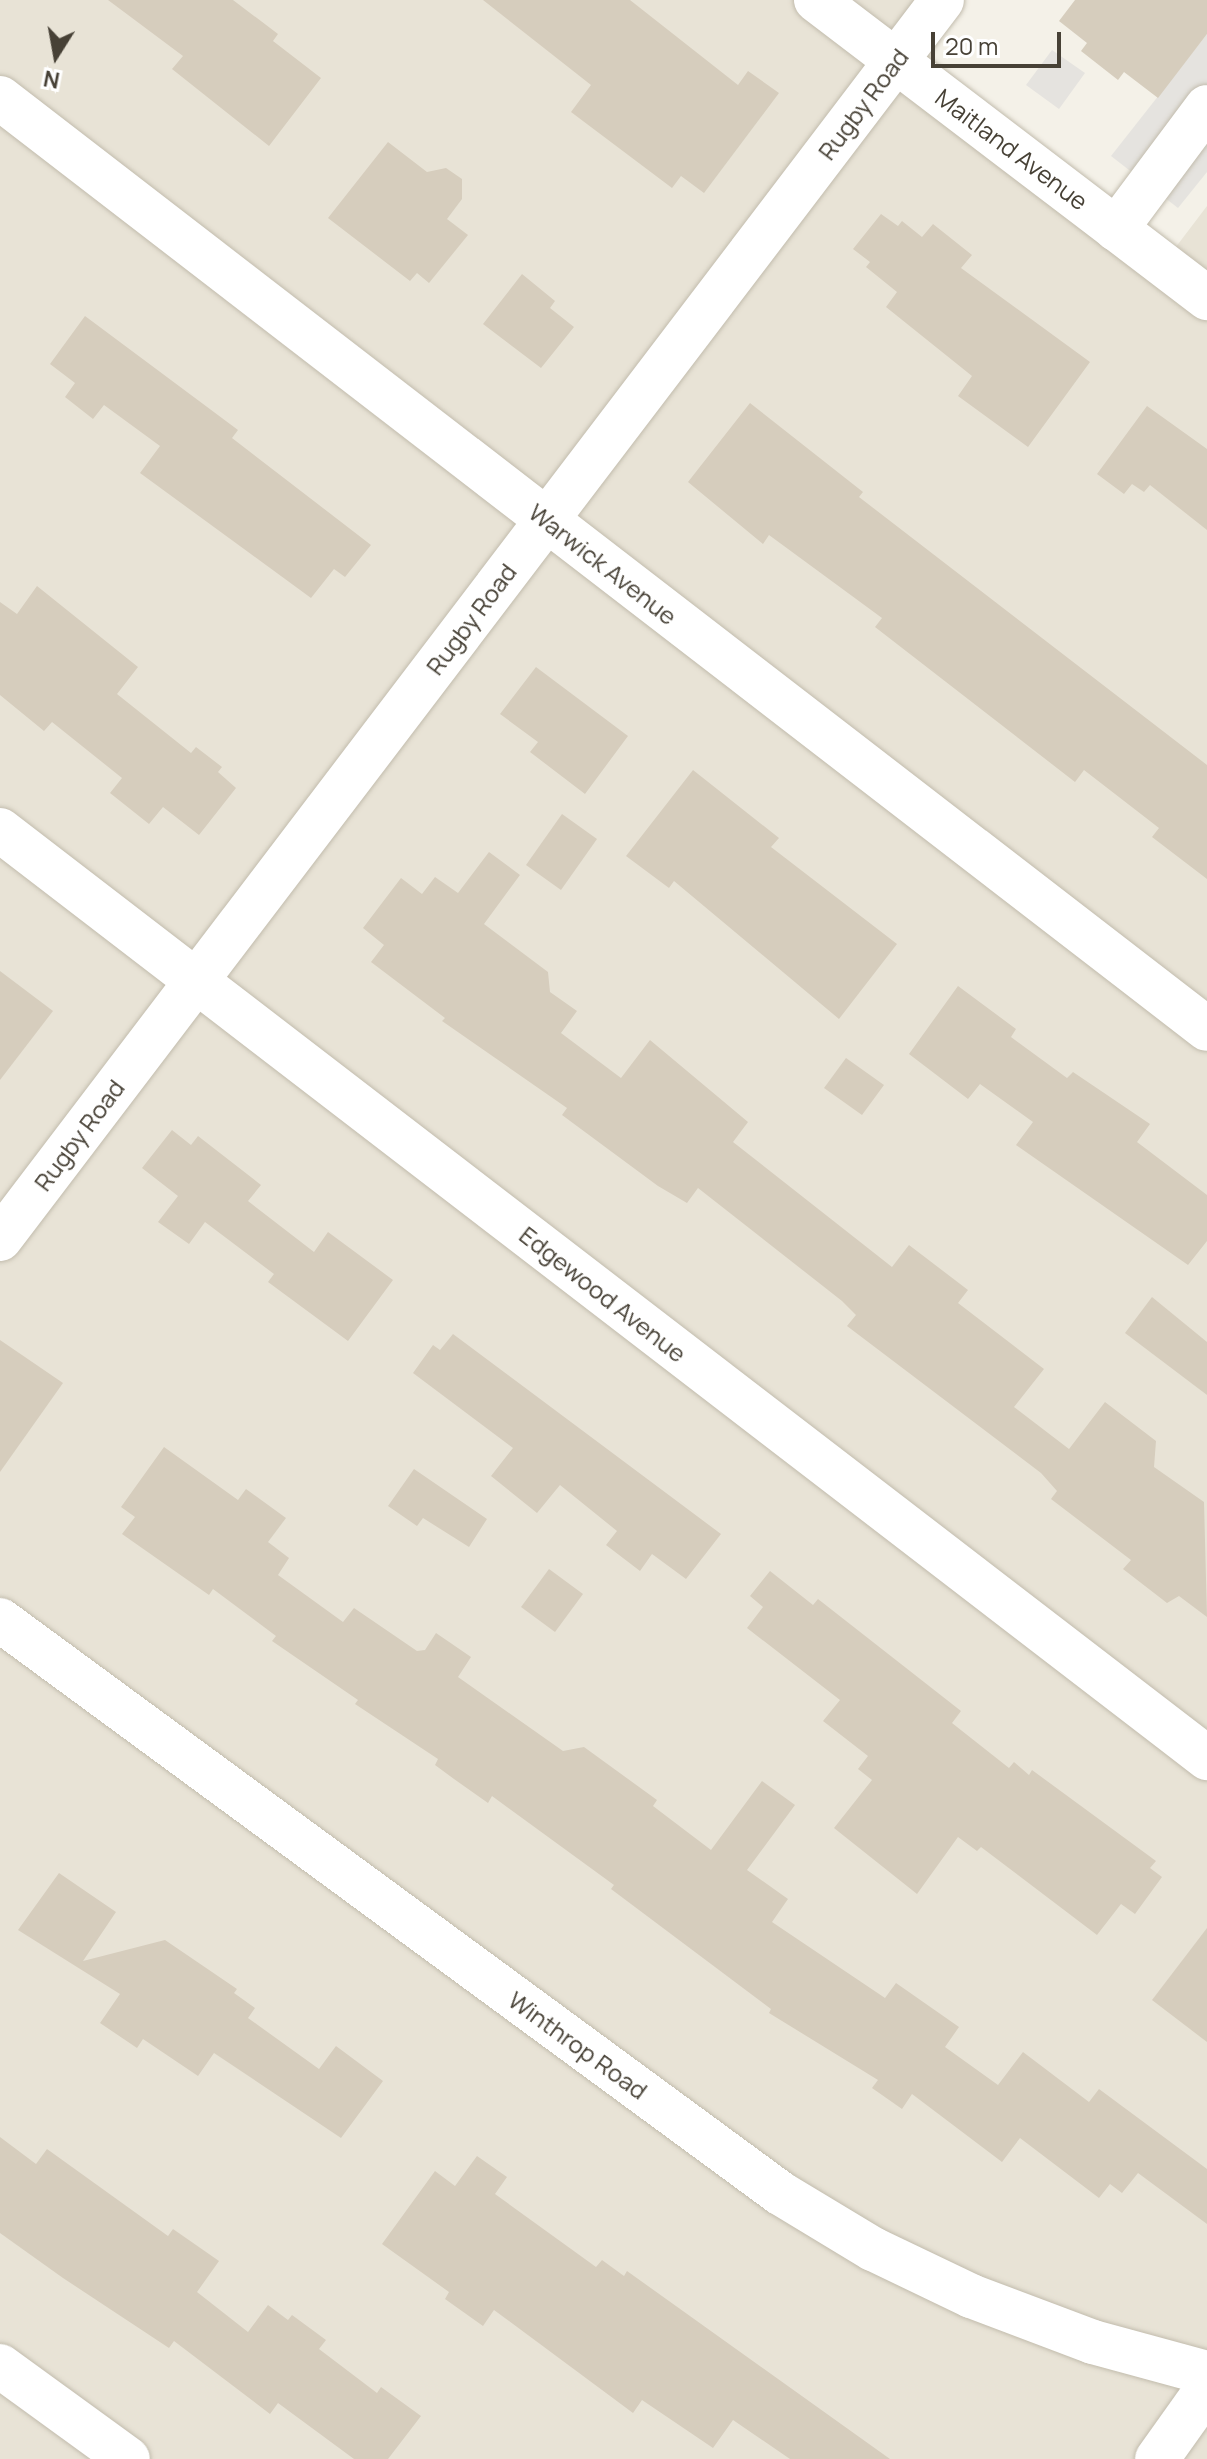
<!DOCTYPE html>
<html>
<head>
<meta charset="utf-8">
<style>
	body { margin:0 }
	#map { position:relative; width:1207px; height:2459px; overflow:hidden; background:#f4f1e8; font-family:Manrope,sans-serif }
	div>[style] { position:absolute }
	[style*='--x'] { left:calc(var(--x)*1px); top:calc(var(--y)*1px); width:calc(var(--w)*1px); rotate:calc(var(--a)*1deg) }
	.residential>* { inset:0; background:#e8e3d6 }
	.parking>* { inset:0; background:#e5e3df }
	.building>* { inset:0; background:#d6cdbd }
	.roads { filter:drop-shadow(0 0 2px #c2bcad) drop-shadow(0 0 2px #c2bcad) }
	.minor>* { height:44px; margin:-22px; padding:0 22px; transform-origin:22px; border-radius:22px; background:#fff }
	span { translate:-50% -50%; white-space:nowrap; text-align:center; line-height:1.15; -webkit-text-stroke:6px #fff; paint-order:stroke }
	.street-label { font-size:24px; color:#474136 }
	.north { position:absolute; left:16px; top:16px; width:80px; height:80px; -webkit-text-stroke:6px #fff; paint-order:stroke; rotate:191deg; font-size:22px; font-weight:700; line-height:32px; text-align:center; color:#474136 }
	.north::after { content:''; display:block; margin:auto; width:28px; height:36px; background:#474136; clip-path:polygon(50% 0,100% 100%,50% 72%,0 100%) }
	.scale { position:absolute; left:931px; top:32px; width:130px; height:36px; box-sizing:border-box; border:4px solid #474136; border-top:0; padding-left:10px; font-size:24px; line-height:28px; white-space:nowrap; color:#474136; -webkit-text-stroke:6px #fff; paint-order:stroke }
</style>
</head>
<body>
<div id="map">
	<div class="residential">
		<div style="clip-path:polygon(0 0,942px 0,896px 60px,1163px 264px,1207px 206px,1207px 2459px,0 2459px)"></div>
	</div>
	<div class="parking">
		<div style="clip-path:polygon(1207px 34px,1207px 172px,1178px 208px,1111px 156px)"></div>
		<div style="clip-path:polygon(1052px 50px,1085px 73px,1059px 109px,1026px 85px)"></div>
	</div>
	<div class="building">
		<div style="clip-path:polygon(108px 0,233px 0,278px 34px,273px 41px,321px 78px,269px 146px,172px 69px,183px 56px)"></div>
		<div style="clip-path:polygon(483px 0,630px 0,738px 85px,748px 71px,779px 93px,704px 193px,681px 176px,672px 188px,571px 112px,591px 85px)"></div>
		<div style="clip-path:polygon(1075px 0,1207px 0,1207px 34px,1158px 98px,1124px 72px,1118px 80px,1081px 51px,1087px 43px,1059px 21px)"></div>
		<div style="clip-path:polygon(388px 142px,427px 172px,446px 168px,462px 179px,462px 199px,447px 219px,468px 235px,429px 283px,417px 273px,410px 281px,328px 218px)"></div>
		<div style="clip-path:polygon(881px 214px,898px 226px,902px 221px,922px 237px,933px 224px,972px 255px,961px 268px,1090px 362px,1028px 447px,958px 396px,972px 376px,886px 307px,897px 292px,866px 267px,870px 262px,853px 249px)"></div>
		<div style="clip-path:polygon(522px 274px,555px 301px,550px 308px,574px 327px,541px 368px,483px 324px)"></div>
		<div style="clip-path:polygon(85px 316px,238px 430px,232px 438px,371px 545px,345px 577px,334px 569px,311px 598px,140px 473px,160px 446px,104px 405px,93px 419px,65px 397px,75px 383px,50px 364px)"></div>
		<div style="clip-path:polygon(750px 403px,863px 492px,859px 497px,1207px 765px,1207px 879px,1152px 837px,1159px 828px,1084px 770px,1075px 782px,875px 627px,882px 618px,769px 535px,763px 544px,688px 482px)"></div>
		<div style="clip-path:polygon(1147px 406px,1207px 449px,1207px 530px,1150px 485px,1144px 492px,1132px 484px,1124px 494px,1097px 474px)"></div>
		<div style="clip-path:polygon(37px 586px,138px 667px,117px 694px,191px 753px,196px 747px,222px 767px,218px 772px,236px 788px,199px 835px,163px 807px,149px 824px,110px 793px,122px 778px,52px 722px,44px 731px,0 695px,0 602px,17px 614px)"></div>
		<div style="clip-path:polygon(536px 667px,628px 736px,585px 794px,530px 752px,538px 742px,500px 714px)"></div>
		<div style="clip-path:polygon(693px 770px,779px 838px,771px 847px,897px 944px,839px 1019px,674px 881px,669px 888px,626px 856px)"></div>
		<div style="clip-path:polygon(562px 814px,597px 839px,561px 890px,526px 865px)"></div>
		<div style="clip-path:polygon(489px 852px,520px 875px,484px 924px,548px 972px,550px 992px,577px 1011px,561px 1033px,621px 1078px,650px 1040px,748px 1122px,733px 1142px,892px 1267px,909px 1245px,968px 1290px,958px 1303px,1044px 1369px,1014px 1407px,1069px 1449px,1105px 1402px,1156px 1441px,1154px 1467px,1204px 1502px,1207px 1617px,1179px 1596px,1167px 1603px,1123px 1569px,1131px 1560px,1051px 1499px,1057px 1491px,1041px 1473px,847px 1326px,856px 1315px,842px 1301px,698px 1188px,687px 1203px,658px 1186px,562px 1115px,567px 1108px,442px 1021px,445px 1018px,371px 962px,384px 945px,363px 928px,401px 878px,422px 894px,435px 877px,458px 893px)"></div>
		<div style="clip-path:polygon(0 971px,53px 1011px,0 1080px)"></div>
		<div style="clip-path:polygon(958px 986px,1016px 1029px,1011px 1037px,1067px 1078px,1073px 1072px,1150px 1124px,1137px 1142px,1207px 1195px,1207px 1241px,1188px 1265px,1016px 1145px,1033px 1122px,980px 1084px,968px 1099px,909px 1054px)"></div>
		<div style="clip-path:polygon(846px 1058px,884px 1085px,862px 1115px,824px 1088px)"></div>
		<div style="clip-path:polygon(172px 1130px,191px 1145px,198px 1136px,261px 1185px,248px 1201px,314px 1252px,328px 1232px,393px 1280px,348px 1341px,268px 1282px,274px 1274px,205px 1222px,189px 1244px,158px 1222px,178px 1196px,142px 1168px)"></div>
		<div style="clip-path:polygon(1152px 1297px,1207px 1342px,1207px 1395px,1125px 1333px)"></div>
		<div style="clip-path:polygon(453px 1334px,721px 1534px,686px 1579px,652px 1554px,640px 1571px,606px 1545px,617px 1531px,560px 1485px,537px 1513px,491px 1476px,513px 1448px,413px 1373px,433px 1345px,440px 1350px)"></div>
		<div style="clip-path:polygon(0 1340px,63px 1383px,0 1472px)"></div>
		<div style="clip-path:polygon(164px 1447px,238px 1500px,246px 1489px,286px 1518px,268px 1542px,289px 1558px,278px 1575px,343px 1622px,354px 1608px,417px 1651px,425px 1650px,436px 1633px,471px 1657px,458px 1677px,563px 1751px,584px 1747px,657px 1800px,653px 1806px,711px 1850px,762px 1781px,795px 1805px,747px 1870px,788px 1899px,772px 1922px,885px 1998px,896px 1983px,959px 2027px,945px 2047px,998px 2085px,1023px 2052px,1089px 2102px,1099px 2089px,1207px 2169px,1207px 2224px,1138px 2173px,1122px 2193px,1110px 2184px,1099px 2198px,1020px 2138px,1002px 2162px,912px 2094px,902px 2109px,872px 2088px,878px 2080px,769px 2013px,771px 2009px,611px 1889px,614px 1885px,492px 1796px,488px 1803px,454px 1779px,435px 1765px,438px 1759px,355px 1704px,358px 1700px,272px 1641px,276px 1636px,213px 1589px,209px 1595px,122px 1534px,135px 1517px,121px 1507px)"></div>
		<div style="clip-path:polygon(414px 1469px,487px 1519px,469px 1547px,423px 1518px,417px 1526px,388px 1506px)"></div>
		<div style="clip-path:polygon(549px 1569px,583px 1594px,555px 1632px,521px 1607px)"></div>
		<div style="clip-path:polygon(770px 1571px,813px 1605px,818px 1599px,961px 1711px,952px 1723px,1009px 1768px,1014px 1762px,1029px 1775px,1032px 1770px,1156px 1861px,1150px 1868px,1162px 1877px,1135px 1914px,1121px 1904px,1097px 1935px,981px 1847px,977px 1851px,958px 1837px,917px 1894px,834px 1828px,872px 1780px,858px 1769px,868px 1756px,823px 1721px,840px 1700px,747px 1628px,763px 1607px,750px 1596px)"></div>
		<div style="clip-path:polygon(59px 1873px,116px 1912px,83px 1961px,165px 1940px,237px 1989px,234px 1993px,255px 2008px,248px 2018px,319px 2069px,336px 2046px,383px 2081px,341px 2138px,214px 2053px,198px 2076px,143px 2039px,137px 2048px,100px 2023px,120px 1994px,18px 1930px)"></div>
		<div style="clip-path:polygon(1207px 1928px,1207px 2042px,1152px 2000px)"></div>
		<div style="clip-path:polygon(0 2137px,36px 2164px,47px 2149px,168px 2236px,173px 2229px,219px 2261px,197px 2292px,248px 2332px,268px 2305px,288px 2320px,292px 2315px,326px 2340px,319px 2349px,377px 2393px,381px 2387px,421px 2416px,388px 2459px,354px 2459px,278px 2403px,270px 2414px,174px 2341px,169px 2348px,63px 2278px,0 2233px)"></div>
		<div style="clip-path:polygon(477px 2156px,507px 2177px,495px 2194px,596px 2267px,602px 2260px,624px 2276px,627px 2271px,890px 2459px,790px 2459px,733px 2420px,713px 2448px,642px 2400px,633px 2413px,494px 2310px,483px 2326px,445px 2299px,449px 2292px,382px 2244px,435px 2171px,455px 2186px)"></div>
	</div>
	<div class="roads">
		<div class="minor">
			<div style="--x:816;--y:0;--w:492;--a:37.3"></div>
			<div style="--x:0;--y:98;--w:1524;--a:37.64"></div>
			<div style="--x:1116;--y:229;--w:152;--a:-53.3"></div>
			<div style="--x:0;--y:830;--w:1523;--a:37.55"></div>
			<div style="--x:0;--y:1239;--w:1556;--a:-52.75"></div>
			<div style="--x:0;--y:1620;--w:968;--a:36.3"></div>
			<div style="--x:780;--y:2193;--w:109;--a:31.1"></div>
			<div style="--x:873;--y:2249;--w:109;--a:25.6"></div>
			<div style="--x:971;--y:2296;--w:130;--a:20.7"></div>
			<div style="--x:1093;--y:2342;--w:118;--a:15.2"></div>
			<div style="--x:0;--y:2366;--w:158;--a:36"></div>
			<div style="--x:1157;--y:2459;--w:86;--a:-54.5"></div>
		</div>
	</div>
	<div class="street-label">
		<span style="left:863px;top:104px;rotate:-53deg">Rugby Road</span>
		<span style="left:1012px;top:149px;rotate:37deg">Maitland Avenue</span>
		<span style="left:603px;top:564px;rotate:38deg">Warwick Avenue</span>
		<span style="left:471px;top:619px;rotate:-53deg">Rugby Road</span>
		<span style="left:79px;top:1135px;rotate:-53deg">Rugby Road</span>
		<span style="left:603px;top:1294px;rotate:38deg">Edgewood Avenue</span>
		<span style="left:578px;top:2045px;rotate:36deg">Winthrop Road</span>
	</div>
	<div class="north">N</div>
	<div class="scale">20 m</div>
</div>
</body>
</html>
